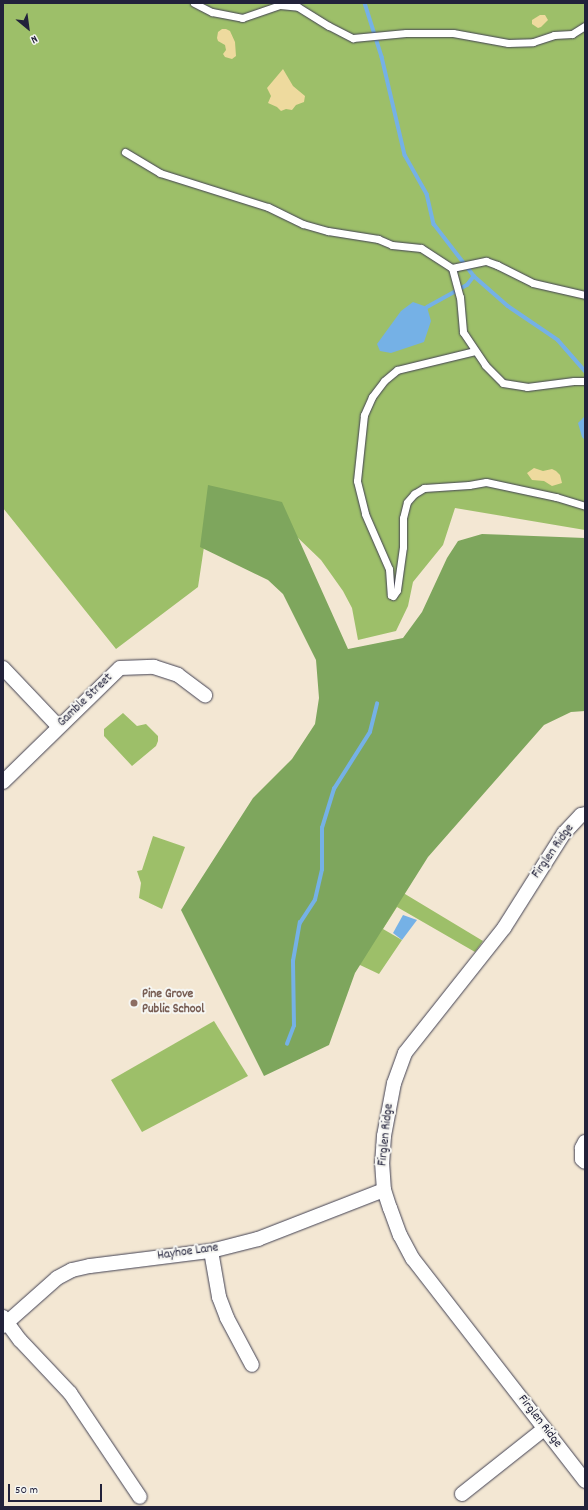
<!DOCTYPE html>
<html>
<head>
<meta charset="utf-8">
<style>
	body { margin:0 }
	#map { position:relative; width:588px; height:1510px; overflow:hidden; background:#f3e7d3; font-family:Dekko,sans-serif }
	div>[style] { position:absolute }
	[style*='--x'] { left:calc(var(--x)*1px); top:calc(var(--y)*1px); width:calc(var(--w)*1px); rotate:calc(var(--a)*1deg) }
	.green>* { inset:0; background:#9dbf69 }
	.forest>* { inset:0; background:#7ea65d }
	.sand>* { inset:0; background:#eeda9e }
	.water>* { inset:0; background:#75b1e6 }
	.stream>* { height:3.5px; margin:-1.75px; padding:0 1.75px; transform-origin:1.75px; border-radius:1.75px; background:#75b1e6 }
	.roads { filter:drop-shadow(0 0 1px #414052) drop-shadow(0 0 1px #414052) }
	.service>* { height:7px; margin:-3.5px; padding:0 3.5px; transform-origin:3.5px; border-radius:3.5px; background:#fff }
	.minor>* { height:14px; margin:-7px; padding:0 7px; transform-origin:7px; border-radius:7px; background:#fff }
	.dots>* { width:11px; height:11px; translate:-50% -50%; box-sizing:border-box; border:2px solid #f6f6f2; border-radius:50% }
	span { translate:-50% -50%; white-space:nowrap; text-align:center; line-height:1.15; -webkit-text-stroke:4px #f6f6f2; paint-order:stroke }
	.street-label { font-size:13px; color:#22223b }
	.education-label { font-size:13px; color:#785e54; font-weight:700 }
	.left { translate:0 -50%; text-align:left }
	.frame { position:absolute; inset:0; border:4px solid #22223b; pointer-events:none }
	.north { position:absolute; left:8px; top:8px; width:40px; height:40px; -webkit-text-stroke:3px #f6f6f2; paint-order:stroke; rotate:151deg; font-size:11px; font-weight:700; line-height:16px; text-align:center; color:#22223b }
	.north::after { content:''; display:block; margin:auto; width:14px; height:18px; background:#22223b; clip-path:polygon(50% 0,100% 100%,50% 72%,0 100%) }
	.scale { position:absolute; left:8px; top:1484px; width:94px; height:18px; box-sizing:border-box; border:2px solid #22223b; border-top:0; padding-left:5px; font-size:12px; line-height:14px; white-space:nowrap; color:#22223b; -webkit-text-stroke:3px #f6f6f2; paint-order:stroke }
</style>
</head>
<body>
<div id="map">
	<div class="green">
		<div style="clip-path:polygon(3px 3px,585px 3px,585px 530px,455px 508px,443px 545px,413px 582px,408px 606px,396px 631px,358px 640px,352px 608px,343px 591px,321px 560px,295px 535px,213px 487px,198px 587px,116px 649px,3px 508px)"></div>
		<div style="clip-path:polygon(123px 713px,137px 726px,146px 724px,158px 736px,158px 741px,156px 746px,132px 766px,104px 736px,104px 729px)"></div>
		<div style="clip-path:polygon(153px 836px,185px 847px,162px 909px,139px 898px,141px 883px,137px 871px,142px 870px)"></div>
		<div style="clip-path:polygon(383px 872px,405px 894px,483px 941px,475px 952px,397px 907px,383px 929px,402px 940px,379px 974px,360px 965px,338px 944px)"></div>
		<div style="clip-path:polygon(214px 1021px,248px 1076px,142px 1132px,111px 1080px)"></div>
	</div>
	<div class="forest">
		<div style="clip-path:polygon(208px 485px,282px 502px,348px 649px,403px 638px,422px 612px,447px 558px,458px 541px,482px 534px,585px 538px,585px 711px,571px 712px,544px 725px,428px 857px,355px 973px,329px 1045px,264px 1076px,181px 910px,253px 798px,292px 759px,315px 724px,319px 698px,316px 660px,283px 594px,268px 580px,200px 547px)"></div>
	</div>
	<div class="sand">
		<div style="clip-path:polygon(540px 15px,545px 15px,548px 20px,541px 27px,538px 28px,532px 24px,532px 20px)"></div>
		<div style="clip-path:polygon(222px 29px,226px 29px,230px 31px,235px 42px,236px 56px,232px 59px,225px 57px,223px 54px,226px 50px,225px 45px,218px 41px,217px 38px,218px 32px)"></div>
		<div style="clip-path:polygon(283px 69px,293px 86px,305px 96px,304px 102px,296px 105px,292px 110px,286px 109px,281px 111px,277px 107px,268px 103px,271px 96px,267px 88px)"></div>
		<div style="clip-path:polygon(534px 468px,543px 471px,552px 469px,556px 471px,560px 475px,562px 483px,552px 486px,544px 481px,532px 480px,527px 473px)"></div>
	</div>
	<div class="water">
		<div style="clip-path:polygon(413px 302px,427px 307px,431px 321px,424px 342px,391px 353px,380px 351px,377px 344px,401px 311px)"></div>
		<div style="clip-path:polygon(585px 416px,585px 440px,582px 437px,578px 423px)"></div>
		<div style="clip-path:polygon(403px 915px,417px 920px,402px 940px,393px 933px)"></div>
	</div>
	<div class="stream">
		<div style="--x:365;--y:3;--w:57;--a:72.5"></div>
		<div style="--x:382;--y:57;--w:101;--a:76.8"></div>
		<div style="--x:405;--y:155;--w:45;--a:60.6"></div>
		<div style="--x:427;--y:194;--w:31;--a:77"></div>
		<div style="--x:434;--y:224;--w:66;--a:52.4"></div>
		<div style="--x:474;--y:276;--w:45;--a:41.4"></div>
		<div style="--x:508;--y:306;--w:60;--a:34.2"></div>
		<div style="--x:558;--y:340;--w:41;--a:48.9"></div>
		<div style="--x:427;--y:307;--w:46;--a:-28.8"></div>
		<div style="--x:467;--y:285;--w:11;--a:-52"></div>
		<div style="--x:287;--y:1044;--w:19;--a:-69"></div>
		<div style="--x:294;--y:1026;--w:65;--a:-90.9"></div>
		<div style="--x:293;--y:961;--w:39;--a:-80"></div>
		<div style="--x:300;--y:923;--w:27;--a:-57"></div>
		<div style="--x:315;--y:900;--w:31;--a:-77"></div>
		<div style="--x:322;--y:870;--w:42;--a:-90"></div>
		<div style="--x:322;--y:828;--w:41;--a:-72.9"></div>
		<div style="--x:334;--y:789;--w:67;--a:-57.7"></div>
		<div style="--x:370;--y:732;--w:29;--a:-76"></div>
	</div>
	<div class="roads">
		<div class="service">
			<div style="--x:194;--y:3;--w:20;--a:27"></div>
			<div style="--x:212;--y:12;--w:31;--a:11"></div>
			<div style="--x:242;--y:18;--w:40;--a:-18.9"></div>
			<div style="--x:280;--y:5;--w:18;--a:6"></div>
			<div style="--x:298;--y:7;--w:36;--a:32"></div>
			<div style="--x:329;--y:26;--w:27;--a:27"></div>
			<div style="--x:353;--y:38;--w:53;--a:-5.4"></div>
			<div style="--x:406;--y:33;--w:47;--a:0"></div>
			<div style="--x:453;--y:33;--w:56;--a:10.3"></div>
			<div style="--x:508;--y:43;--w:25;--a:-2"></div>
			<div style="--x:533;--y:42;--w:22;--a:-18"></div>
			<div style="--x:554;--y:35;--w:18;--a:-3"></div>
			<div style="--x:572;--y:34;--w:15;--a:-32"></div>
			<div style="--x:125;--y:152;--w:41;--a:31"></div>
			<div style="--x:160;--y:173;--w:113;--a:17.5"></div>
			<div style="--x:268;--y:207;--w:39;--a:26"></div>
			<div style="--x:303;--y:224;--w:26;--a:16"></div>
			<div style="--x:328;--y:231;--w:51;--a:9.1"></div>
			<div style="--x:378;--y:239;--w:15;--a:23"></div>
			<div style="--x:392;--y:245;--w:29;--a:6"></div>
			<div style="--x:421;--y:248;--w:37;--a:33"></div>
			<div style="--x:452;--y:268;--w:30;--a:75"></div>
			<div style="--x:460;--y:297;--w:35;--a:85"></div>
			<div style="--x:463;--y:332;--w:40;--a:56"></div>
			<div style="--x:485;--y:365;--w:25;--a:45"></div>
			<div style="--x:503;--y:383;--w:24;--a:9"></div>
			<div style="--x:527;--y:387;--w:47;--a:-7.3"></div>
			<div style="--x:574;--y:381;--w:11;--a:0"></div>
			<div style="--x:452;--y:268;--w:35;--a:-12"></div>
			<div style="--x:486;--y:261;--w:12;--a:20"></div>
			<div style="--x:497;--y:265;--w:40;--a:26.6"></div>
			<div style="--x:533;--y:283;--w:53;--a:13"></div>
			<div style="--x:475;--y:351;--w:80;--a:166.3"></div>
			<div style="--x:397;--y:370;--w:17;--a:140"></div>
			<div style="--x:384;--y:381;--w:20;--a:127"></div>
			<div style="--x:372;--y:397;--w:20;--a:114"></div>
			<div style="--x:364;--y:415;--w:66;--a:96.1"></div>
			<div style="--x:357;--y:481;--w:34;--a:76"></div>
			<div style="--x:365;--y:514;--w:60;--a:66.4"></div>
			<div style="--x:389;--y:569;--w:26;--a:86"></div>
			<div style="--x:391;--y:595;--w:2;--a:27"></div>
			<div style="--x:393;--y:596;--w:7;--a:-56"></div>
			<div style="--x:397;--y:590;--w:43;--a:-82.1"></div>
			<div style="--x:403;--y:547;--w:29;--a:-90"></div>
			<div style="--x:403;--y:518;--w:16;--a:-76"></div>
			<div style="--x:407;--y:502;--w:11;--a:-49"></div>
			<div style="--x:414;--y:494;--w:12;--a:-31"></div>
			<div style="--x:424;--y:488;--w:45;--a:-3.8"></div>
			<div style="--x:469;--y:485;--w:17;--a:-10"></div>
			<div style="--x:486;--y:482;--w:72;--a:12.1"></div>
			<div style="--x:556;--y:497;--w:30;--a:17"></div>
		</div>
		<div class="minor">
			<div style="--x:3;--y:668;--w:81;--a:46.5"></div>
			<div style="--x:3;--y:782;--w:163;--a:-44.3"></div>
			<div style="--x:120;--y:668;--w:34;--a:-2"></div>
			<div style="--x:154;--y:667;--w:25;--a:18"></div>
			<div style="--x:178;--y:675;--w:34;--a:37"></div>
			<div style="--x:585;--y:814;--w:4;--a:166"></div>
			<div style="--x:581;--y:815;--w:25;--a:133"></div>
			<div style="--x:564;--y:833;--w:112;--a:122.3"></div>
			<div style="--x:504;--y:928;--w:159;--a:128.4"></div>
			<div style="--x:405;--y:1053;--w:32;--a:110"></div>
			<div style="--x:394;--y:1083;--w:54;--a:100.7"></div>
			<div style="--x:384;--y:1136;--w:26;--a:94"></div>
			<div style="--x:382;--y:1162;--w:28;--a:86"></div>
			<div style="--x:384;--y:1190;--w:19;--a:72"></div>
			<div style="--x:390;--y:1208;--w:29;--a:70"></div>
			<div style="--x:400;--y:1235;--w:27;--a:62"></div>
			<div style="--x:413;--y:1259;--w:281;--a:52.2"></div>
			<div style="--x:585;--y:1142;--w:7;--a:117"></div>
			<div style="--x:582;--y:1148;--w:11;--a:90"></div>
			<div style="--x:582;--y:1159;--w:4;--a:45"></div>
			<div style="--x:211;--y:1251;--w:47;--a:80.1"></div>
			<div style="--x:219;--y:1297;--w:22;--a:69"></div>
			<div style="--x:227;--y:1318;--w:53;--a:62"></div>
			<div style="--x:3;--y:1317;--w:29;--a:54"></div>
			<div style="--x:20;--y:1340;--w:73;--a:46.7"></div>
			<div style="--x:70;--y:1393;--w:125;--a:56.1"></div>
			<div style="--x:3;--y:1326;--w:72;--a:-41.6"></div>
			<div style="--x:57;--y:1278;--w:17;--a:-28"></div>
			<div style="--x:72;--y:1270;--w:18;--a:-13"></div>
			<div style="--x:90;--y:1266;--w:122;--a:-7.1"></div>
			<div style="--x:211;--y:1251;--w:49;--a:-14.3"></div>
			<div style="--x:258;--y:1239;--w:135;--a:-21.3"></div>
			<div style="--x:462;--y:1494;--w:105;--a:-38.4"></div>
		</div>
	</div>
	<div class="dots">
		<div style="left:134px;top:1003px;background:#8d6e63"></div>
	</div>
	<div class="street-label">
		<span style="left:86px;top:701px;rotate:-44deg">Gamble Street</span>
		<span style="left:554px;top:852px;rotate:-55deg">Firglen Ridge</span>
		<span style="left:387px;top:1135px;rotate:-84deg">Firglen Ridge</span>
		<span style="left:188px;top:1253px;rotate:-8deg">Hayhoe Lane</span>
		<span style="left:539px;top:1422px;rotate:52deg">Firglen Ridge</span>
	</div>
	<div class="education-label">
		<span class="left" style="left:142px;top:1003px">Pine Grove<br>Public School</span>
	</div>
	<div class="frame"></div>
	<div class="north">N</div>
	<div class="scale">50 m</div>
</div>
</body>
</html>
